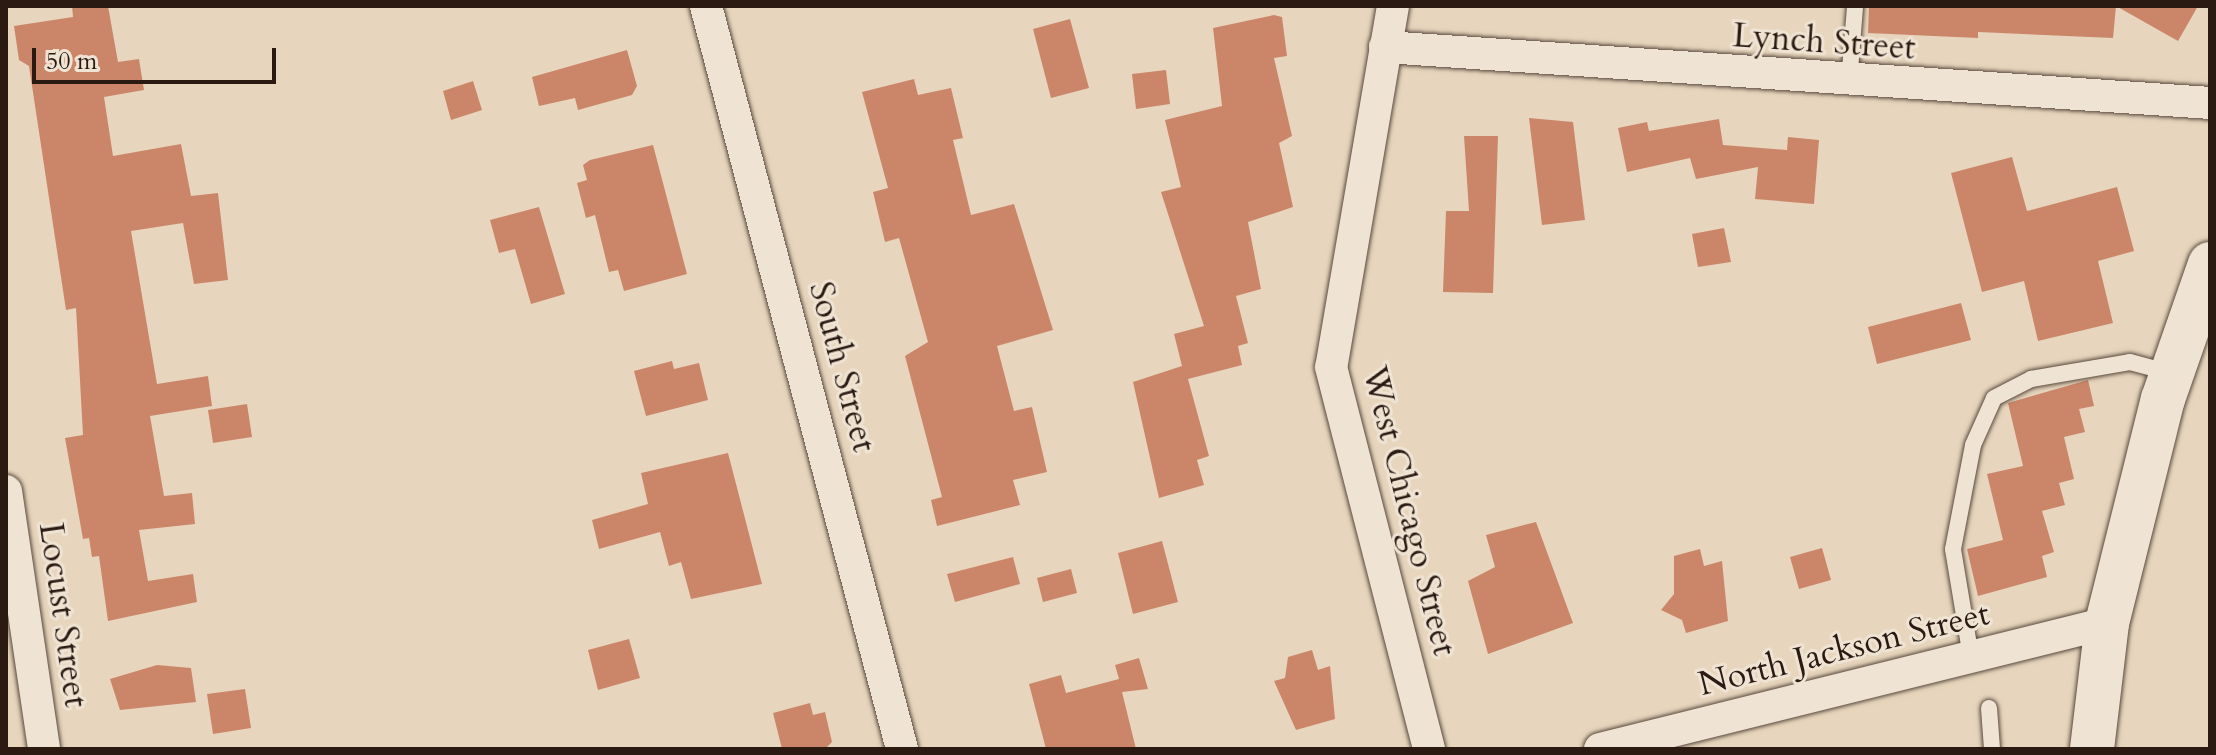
<!DOCTYPE html>
<html>
<head>
<meta charset="utf-8">
<style>
	body { margin:0 }
	#map { position:relative; width:2216px; height:755px; overflow:hidden; background:#e7d6bd; font-family:Cardo,serif }
	div>[style] { position:absolute }
	[style*='--x'] { left:calc(var(--x)*1px); top:calc(var(--y)*1px); width:calc(var(--w)*1px); rotate:calc(var(--a)*1deg) }
	.building>* { inset:0; background:#cb866a }
	.roads { filter:drop-shadow(0 0 2px #59493d) drop-shadow(0 0 2px #59493d) }
	.service>* { height:16px; margin:-8px; padding:0 8px; transform-origin:8px; border-radius:8px; background:#efe4d4 }
	.minor>* { height:32px; margin:-16px; padding:0 16px; transform-origin:16px; border-radius:16px; background:#efe4d4 }
	.secondary>* { height:44px; margin:-22px; padding:0 22px; transform-origin:22px; border-radius:22px; background:#efe4d4 }
	span { translate:-50% -50%; white-space:nowrap; text-align:center; line-height:1.15; -webkit-text-stroke:6px #efe4d4; paint-order:stroke }
	.street-label { font-size:34px; color:#2a1a12 }
	.frame { position:absolute; inset:0; border:8px solid #2a1a12; pointer-events:none }
	.scale { position:absolute; left:32px; top:48px; width:244px; height:36px; box-sizing:border-box; border:4px solid #2a1a12; border-top:0; padding-left:10px; font-size:24px; line-height:28px; white-space:nowrap; color:#2a1a12; -webkit-text-stroke:6px #efe4d4; paint-order:stroke }
</style>
</head>
<body>
<div id="map">
	<div class="building">
		<div style="clip-path:polygon(72px 6px,108px 6px,118px 62px,139px 59px,144px 90px,104px 97px,113px 156px,181px 144px,191px 196px,218px 193px,228px 280px,194px 284px,183px 223px,131px 231px,157px 384px,208px 376px,212px 406px,150px 416px,164px 496px,192px 493px,195px 524px,139px 530px,148px 581px,193px 574px,197px 602px,108px 621px,99px 556px,92px 557px,89px 538px,83px 539px,65px 438px,83px 435px,76px 308px,66px 310px,29px 66px,19px 60px,14px 26px,73px 17px)"></div>
		<div style="clip-path:polygon(1869px 6px,2198px 6px,2178px 41px,2116px 6px,2113px 38px,1978px 32px,1978px 38px,1868px 33px)"></div>
		<div style="clip-path:polygon(1274px 15px,1282px 17px,1287px 56px,1274px 58px,1292px 136px,1279px 143px,1293px 207px,1248px 222px,1261px 289px,1236px 296px,1248px 343px,1238px 346px,1242px 365px,1188px 379px,1209px 456px,1197px 460px,1204px 485px,1159px 498px,1133px 382px,1182px 366px,1174px 334px,1204px 326px,1161px 192px,1181px 187px,1165px 120px,1222px 106px,1213px 28px)"></div>
		<div style="clip-path:polygon(1070px 19px,1089px 88px,1051px 98px,1033px 29px)"></div>
		<div style="clip-path:polygon(627px 50px,637px 86px,632px 95px,578px 110px,575px 98px,539px 106px,532px 77px)"></div>
		<div style="clip-path:polygon(1166px 70px,1170px 104px,1136px 109px,1132px 74px)"></div>
		<div style="clip-path:polygon(914px 79px,918px 95px,951px 88px,963px 138px,953px 140px,971px 215px,1014px 204px,1053px 330px,997px 346px,1014px 411px,1032px 407px,1047px 472px,1013px 480px,1020px 505px,937px 526px,931px 500px,942px 497px,905px 356px,928px 342px,899px 238px,885px 242px,873px 192px,888px 188px,862px 92px)"></div>
		<div style="clip-path:polygon(473px 81px,482px 110px,451px 120px,443px 91px)"></div>
		<div style="clip-path:polygon(1529px 118px,1573px 122px,1585px 220px,1542px 225px)"></div>
		<div style="clip-path:polygon(1719px 119px,1723px 145px,1787px 150px,1788px 137px,1819px 140px,1814px 204px,1755px 199px,1758px 167px,1696px 179px,1690px 158px,1627px 172px,1618px 128px,1647px 122px,1649px 131px)"></div>
		<div style="clip-path:polygon(1464px 136px,1498px 136px,1493px 293px,1443px 292px,1446px 211px,1469px 211px)"></div>
		<div style="clip-path:polygon(653px 145px,687px 274px,624px 291px,618px 270px,609px 272px,595px 215px,586px 218px,577px 183px,587px 180px,583px 165px,590px 160px)"></div>
		<div style="clip-path:polygon(2012px 157px,2027px 211px,2117px 187px,2134px 251px,2098px 261px,2113px 323px,2038px 341px,2024px 281px,1982px 292px,1951px 173px)"></div>
		<div style="clip-path:polygon(539px 207px,565px 294px,531px 304px,515px 249px,499px 253px,490px 220px)"></div>
		<div style="clip-path:polygon(1724px 228px,1731px 262px,1698px 267px,1692px 234px)"></div>
		<div style="clip-path:polygon(1961px 303px,1971px 340px,1877px 364px,1868px 327px)"></div>
		<div style="clip-path:polygon(672px 361px,674px 369px,699px 363px,708px 400px,646px 416px,634px 371px)"></div>
		<div style="clip-path:polygon(2088px 380px,2094px 406px,2079px 409px,2085px 432px,2064px 437px,2074px 479px,2059px 483px,2065px 505px,2042px 511px,2054px 552px,2042px 556px,2047px 577px,1978px 596px,1967px 549px,2003px 540px,1987px 474px,2023px 466px,2008px 403px)"></div>
		<div style="clip-path:polygon(247px 404px,252px 437px,213px 443px,208px 410px)"></div>
		<div style="clip-path:polygon(728px 453px,762px 584px,691px 599px,681px 562px,669px 566px,660px 532px,599px 549px,592px 520px,648px 504px,641px 473px)"></div>
		<div style="clip-path:polygon(1536px 522px,1573px 623px,1488px 654px,1468px 581px,1495px 567px,1486px 535px)"></div>
		<div style="clip-path:polygon(1162px 541px,1178px 602px,1133px 614px,1118px 553px)"></div>
		<div style="clip-path:polygon(1822px 548px,1831px 580px,1799px 589px,1790px 557px)"></div>
		<div style="clip-path:polygon(1700px 549px,1704px 566px,1722px 561px,1728px 621px,1686px 633px,1682px 620px,1661px 610px,1674px 594px,1674px 556px)"></div>
		<div style="clip-path:polygon(1013px 557px,1020px 584px,955px 602px,947px 574px)"></div>
		<div style="clip-path:polygon(1071px 569px,1077px 593px,1043px 602px,1037px 578px)"></div>
		<div style="clip-path:polygon(629px 639px,640px 678px,598px 690px,588px 650px)"></div>
		<div style="clip-path:polygon(1312px 650px,1318px 670px,1330px 666px,1335px 719px,1296px 730px,1274px 681px,1285px 678px,1288px 657px)"></div>
		<div style="clip-path:polygon(1139px 658px,1148px 689px,1122px 692px,1136px 749px,1046px 749px,1029px 684px,1061px 675px,1066px 693px,1119px 679px,1115px 665px)"></div>
		<div style="clip-path:polygon(157px 665px,191px 668px,196px 702px,120px 710px,110px 679px)"></div>
		<div style="clip-path:polygon(245px 689px,251px 728px,213px 734px,207px 694px)"></div>
		<div style="clip-path:polygon(810px 703px,813px 715px,825px 712px,832px 742px,825px 749px,782px 749px,773px 713px)"></div>
	</div>
	<div class="roads">
		<div class="service">
			<div style="--x:1849;--y:83;--w:77;--a:-85.5"></div>
			<div style="--x:1971;--y:657;--w:109;--a:-99.5"></div>
			<div style="--x:1953;--y:549;--w:106;--a:-79.1"></div>
			<div style="--x:1973;--y:445;--w:51;--a:-65.9"></div>
			<div style="--x:1994;--y:398;--w:42;--a:-27.2"></div>
			<div style="--x:2031;--y:379;--w:100;--a:-9.7"></div>
			<div style="--x:2130;--y:362;--w:42;--a:15"></div>
			<div style="--x:1989;--y:708;--w:41;--a:85.8"></div>
		</div>
		<div class="minor">
			<div style="--x:706;--y:6;--w:768;--a:75.22"></div>
			<div style="--x:1393;--y:6;--w:366;--a:99.7"></div>
			<div style="--x:1331;--y:367;--w:394;--a:75.6"></div>
			<div style="--x:1385;--y:47;--w:827;--a:3.88"></div>
			<div style="--x:6;--y:491;--w:261;--a:81.6"></div>
			<div style="--x:1600;--y:749;--w:522;--a:-13.96"></div>
		</div>
		<div class="secondary">
			<div style="--x:2092;--y:749;--w:127;--a:-83.2"></div>
			<div style="--x:2107;--y:623;--w:231;--a:-76"></div>
			<div style="--x:2163;--y:399;--w:143;--a:-70.8"></div>
		</div>
	</div>
	<div class="street-label">
		<span style="left:1824px;top:42px;rotate:4deg">Lynch Street</span>
		<span style="left:842px;top:367px;rotate:75deg">South Street</span>
		<span style="left:1409px;top:511px;rotate:76deg">West Chicago Street</span>
		<span style="left:63px;top:615px;rotate:82deg">Locust Street</span>
		<span style="left:1844px;top:649px;rotate:-14deg">North Jackson Street</span>
	</div>
	<div class="frame"></div>
	<div class="scale">50 m</div>
</div>
</body>
</html>
